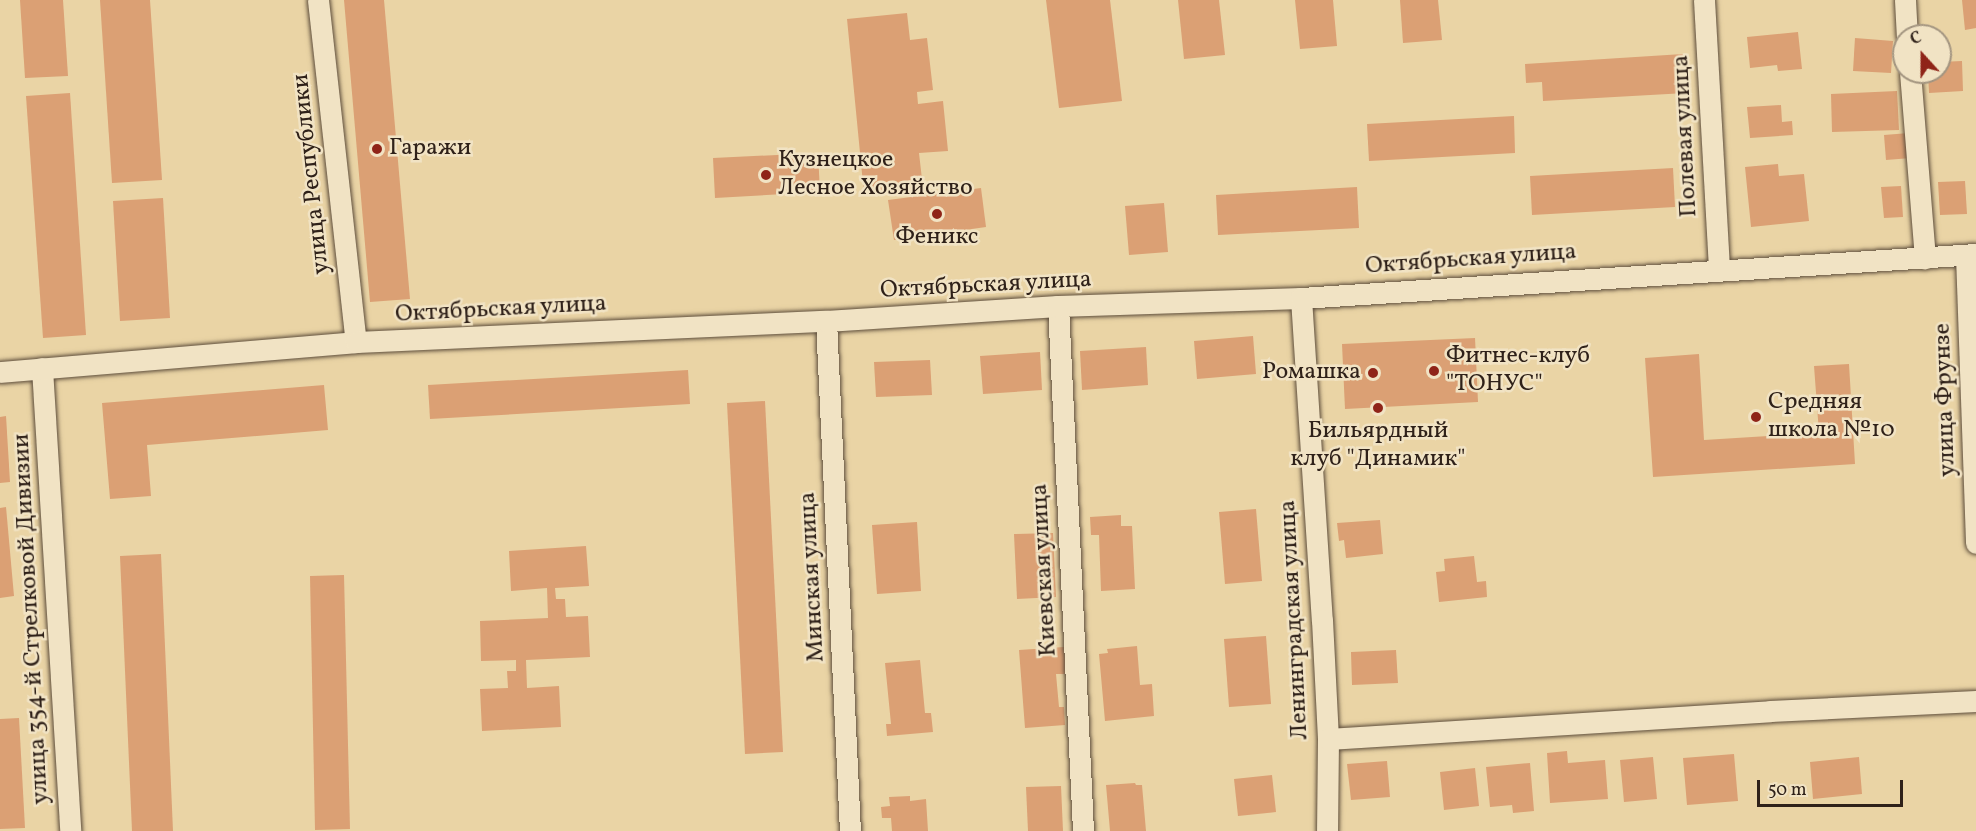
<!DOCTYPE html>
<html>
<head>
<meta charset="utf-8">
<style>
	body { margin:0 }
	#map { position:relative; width:1976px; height:831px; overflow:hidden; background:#ead4a5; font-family:Vollkorn,serif }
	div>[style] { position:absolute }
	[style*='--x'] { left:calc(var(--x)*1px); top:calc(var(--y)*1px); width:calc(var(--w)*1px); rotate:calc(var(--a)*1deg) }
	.building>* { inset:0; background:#dba074 }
	.roads { filter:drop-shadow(0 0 2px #5e4e3c) drop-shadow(0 0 2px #5e4e3c) }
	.street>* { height:21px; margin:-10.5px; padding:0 10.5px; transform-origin:10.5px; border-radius:10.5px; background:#f1e3c4 }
	.dots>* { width:16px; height:16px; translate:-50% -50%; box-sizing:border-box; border:3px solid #f1e3c4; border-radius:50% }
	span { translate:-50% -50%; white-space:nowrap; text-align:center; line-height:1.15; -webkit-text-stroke:5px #f1e3c4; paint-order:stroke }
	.street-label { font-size:24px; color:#2f2119 }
	.poi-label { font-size:24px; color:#2f2119 }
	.left { translate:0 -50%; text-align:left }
	.right { translate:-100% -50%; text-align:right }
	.north { position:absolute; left:1892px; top:24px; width:60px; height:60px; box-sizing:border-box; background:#f1e3c4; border:2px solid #a39580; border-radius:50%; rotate:339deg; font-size:16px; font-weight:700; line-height:24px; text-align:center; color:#2f2119 }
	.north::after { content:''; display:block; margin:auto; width:21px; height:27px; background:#8f2418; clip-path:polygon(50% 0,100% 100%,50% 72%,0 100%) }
	.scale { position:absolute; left:1757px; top:780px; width:146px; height:27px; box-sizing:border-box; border:3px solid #2f2119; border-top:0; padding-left:8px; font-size:18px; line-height:21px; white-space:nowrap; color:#2f2119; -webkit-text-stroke:4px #f1e3c4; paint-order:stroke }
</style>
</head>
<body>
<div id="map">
	<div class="building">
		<div style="clip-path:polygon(20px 0,63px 0,68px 76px,25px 78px)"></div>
		<div style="clip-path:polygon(100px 0,150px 0,162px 180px,112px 183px)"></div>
		<div style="clip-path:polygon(344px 0,384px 0,410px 299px,370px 302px)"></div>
		<div style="clip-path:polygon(1046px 0,1110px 0,1122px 101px,1059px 108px)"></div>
		<div style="clip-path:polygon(1178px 0,1219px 0,1225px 55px,1184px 59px)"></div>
		<div style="clip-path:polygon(1295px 0,1333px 0,1337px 46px,1300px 49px)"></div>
		<div style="clip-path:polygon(1400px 0,1438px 0,1442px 40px,1403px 43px)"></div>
		<div style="clip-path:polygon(1962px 0,1976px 0,1976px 28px,1965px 30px)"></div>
		<div style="clip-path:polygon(907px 13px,910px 40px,927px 38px,933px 90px,917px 92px,918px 104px,943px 101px,948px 151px,919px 153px,923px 188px,864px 194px,847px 19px)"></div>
		<div style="clip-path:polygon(1798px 32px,1802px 69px,1778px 71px,1777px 65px,1750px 68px,1747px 37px)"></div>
		<div style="clip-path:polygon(1855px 38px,1893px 41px,1891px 73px,1853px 71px)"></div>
		<div style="clip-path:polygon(1683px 54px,1686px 93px,1543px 101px,1542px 82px,1526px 83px,1525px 64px)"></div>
		<div style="clip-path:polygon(1962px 61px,1963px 91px,1929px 93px,1928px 72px,1940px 72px,1940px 62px)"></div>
		<div style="clip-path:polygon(1897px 91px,1899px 130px,1832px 132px,1831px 94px)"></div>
		<div style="clip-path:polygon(70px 93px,86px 335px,43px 338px,26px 96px)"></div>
		<div style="clip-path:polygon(1781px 105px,1782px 122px,1792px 121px,1793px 135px,1750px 138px,1747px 107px)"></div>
		<div style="clip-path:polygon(1514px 116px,1515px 153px,1369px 161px,1367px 124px)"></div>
		<div style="clip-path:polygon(1909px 133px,1911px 158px,1886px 160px,1884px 135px)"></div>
		<div style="clip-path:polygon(818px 153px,820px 192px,715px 198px,713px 158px)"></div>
		<div style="clip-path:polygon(1778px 164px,1779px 176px,1804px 174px,1809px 221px,1751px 227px,1745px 167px)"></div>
		<div style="clip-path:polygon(1673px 168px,1675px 207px,1532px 215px,1530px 176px)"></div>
		<div style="clip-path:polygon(1965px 181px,1967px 214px,1940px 215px,1938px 182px)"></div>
		<div style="clip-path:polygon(1901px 186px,1903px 217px,1884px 218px,1881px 187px)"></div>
		<div style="clip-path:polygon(1357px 187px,1359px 228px,1218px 235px,1216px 195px)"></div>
		<div style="clip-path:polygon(981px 188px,986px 227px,894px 240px,888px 200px)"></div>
		<div style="clip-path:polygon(163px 198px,170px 318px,120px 321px,113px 201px)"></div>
		<div style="clip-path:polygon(1164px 203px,1168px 252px,1129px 255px,1125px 206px)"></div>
		<div style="clip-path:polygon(1253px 336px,1256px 374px,1197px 379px,1194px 341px)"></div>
		<div style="clip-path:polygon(1475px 338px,1478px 402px,1345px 409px,1342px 344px)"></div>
		<div style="clip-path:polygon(1146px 347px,1148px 385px,1082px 390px,1080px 351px)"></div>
		<div style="clip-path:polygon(1040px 352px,1042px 390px,983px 394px,980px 356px)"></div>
		<div style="clip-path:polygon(1699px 354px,1704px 440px,1819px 433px,1814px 366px,1849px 364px,1855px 464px,1653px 477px,1645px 358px)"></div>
		<div style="clip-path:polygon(930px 360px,932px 395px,876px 397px,874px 362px)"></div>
		<div style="clip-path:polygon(688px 370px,690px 404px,430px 419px,428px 385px)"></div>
		<div style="clip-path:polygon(324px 385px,328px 430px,147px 445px,151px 496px,110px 499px,102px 403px)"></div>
		<div style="clip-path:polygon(765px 401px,783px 752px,745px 754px,727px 403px)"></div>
		<div style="clip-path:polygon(6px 416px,10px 482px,0 483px,0 417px)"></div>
		<div style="clip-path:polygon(6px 507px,14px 596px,0 598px,0 508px)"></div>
		<div style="clip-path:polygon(1256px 509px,1262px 581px,1225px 584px,1219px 512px)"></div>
		<div style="clip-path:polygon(1121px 515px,1121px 526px,1132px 526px,1135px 589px,1101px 591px,1099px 535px,1091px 535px,1090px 517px)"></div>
		<div style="clip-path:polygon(1380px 520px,1383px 554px,1346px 558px,1344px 540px,1339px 541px,1337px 523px)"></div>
		<div style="clip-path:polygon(917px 522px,921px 591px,877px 594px,872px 525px)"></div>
		<div style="clip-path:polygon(1053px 533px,1056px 597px,1017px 599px,1014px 534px)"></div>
		<div style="clip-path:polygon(586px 546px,589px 586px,555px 588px,556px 599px,565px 599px,566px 617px,588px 616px,590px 657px,526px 660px,527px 688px,559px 686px,561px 727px,482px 731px,480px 689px,508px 688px,507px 671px,516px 671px,516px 660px,481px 661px,480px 621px,548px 618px,547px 588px,511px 591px,509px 551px)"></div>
		<div style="clip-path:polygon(161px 554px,173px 831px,132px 831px,120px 556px)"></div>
		<div style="clip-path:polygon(1474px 556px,1477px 582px,1486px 581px,1487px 597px,1439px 602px,1436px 572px,1445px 571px,1444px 559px)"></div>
		<div style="clip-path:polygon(344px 575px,350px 829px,315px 830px,310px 576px)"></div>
		<div style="clip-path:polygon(1266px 636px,1271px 704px,1229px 707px,1224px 639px)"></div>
		<div style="clip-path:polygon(1137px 646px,1140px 685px,1152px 684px,1154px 716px,1105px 721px,1099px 654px,1108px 653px,1107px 649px)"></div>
		<div style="clip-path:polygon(1064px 647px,1066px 674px,1056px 674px,1059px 707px,1064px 707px,1065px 725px,1025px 728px,1019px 650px)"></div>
		<div style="clip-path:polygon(1396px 650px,1398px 683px,1352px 685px,1351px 652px)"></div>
		<div style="clip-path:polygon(920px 660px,925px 713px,931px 713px,933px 732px,887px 736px,886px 724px,891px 724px,885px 663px)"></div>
		<div style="clip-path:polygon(19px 718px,25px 828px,0 829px,0 719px)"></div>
		<div style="clip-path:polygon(1567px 751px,1568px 763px,1605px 760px,1608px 799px,1550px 803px,1547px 753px)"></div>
		<div style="clip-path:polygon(1734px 754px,1738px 801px,1687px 805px,1683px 758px)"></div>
		<div style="clip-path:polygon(1653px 757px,1657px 799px,1624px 802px,1620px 760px)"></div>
		<div style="clip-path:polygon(1859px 757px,1862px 794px,1813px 799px,1810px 762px)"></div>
		<div style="clip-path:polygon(1387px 761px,1390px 797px,1351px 800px,1347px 764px)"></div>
		<div style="clip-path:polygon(1530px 763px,1534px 811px,1513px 813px,1512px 805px,1490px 807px,1486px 767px)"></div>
		<div style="clip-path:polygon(1475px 768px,1479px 806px,1444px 810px,1440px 772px)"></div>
		<div style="clip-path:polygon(1272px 775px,1276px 812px,1238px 816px,1234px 779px)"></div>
		<div style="clip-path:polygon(1135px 783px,1136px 785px,1142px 785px,1146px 831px,1110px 831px,1106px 785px)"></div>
		<div style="clip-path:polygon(1061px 786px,1063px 831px,1028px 831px,1026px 787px)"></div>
		<div style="clip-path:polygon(910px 796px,910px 801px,926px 799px,928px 831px,892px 831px,891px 818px,882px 818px,881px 807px,890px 806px,889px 797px)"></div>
	</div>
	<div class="roads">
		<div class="street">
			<div style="--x:318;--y:0;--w:344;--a:83.7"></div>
			<div style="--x:1704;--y:0;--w:269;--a:86.8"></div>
			<div style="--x:1905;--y:0;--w:36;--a:87"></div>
			<div style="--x:1910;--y:72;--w:187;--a:85.4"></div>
			<div style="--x:1966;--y:255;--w:288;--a:88"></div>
			<div style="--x:1301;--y:298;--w:323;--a:86.3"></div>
			<div style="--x:1322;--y:620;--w:119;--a:87.1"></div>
			<div style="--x:1328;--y:739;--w:92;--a:90.6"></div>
			<div style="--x:1058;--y:306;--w:526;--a:87.27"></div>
			<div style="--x:826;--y:321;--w:511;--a:87.31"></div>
			<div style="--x:42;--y:368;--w:464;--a:86.5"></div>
			<div style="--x:0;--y:372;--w:357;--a:-4.8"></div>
			<div style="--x:356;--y:342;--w:470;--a:-2.6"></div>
			<div style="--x:826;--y:321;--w:232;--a:-3.7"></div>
			<div style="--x:1058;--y:306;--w:243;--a:-1.9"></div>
			<div style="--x:1301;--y:298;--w:676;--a:-3.73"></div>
			<div style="--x:1328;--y:739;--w:443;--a:-3.6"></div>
			<div style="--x:1770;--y:711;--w:206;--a:-2.8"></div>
		</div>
	</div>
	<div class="dots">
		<div style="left:377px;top:149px;background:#8f2418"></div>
		<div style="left:766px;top:175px;background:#8f2418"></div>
		<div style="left:937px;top:214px;background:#8f2418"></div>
		<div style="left:1434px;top:371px;background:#8f2418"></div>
		<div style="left:1373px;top:373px;background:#8f2418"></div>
		<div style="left:1378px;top:408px;background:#8f2418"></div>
		<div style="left:1756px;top:417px;background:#8f2418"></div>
	</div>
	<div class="street-label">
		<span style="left:1686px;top:136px;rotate:-93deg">Полевая улица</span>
		<span style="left:312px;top:174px;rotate:-96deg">улица Республики</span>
		<span style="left:1471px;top:260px;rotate:-4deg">Октябрьская улица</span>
		<span style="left:986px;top:286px;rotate:-3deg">Октябрьская улица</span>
		<span style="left:501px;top:310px;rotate:-3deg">Октябрьская улица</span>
		<span style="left:1946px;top:400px;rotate:-92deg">улица Фрунзе</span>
		<span style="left:1045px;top:570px;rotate:-93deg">Киевская улица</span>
		<span style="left:813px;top:577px;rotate:-93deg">Минская улица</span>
		<span style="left:32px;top:619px;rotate:-93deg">улица 354-й Стрелковой Дивизии</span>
		<span style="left:1295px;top:620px;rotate:-93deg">Ленинградская улица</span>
	</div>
	<div class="poi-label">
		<span class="left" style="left:389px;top:149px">Гаражи</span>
		<span class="left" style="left:778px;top:175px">Кузнецкое<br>Лесное Хозяйство</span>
		<span style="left:937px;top:238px">Феникс</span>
		<span class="left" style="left:1446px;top:371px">Фитнес-клуб<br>"ТОНУС"</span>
		<span class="right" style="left:1361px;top:373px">Ромашка</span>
		<span class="left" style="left:1768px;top:417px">Средняя<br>школа №10</span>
		<span style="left:1378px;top:446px">Бильярдный<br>клуб "Динамик"</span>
	</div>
	<div class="north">С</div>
	<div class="scale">50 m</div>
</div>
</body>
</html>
